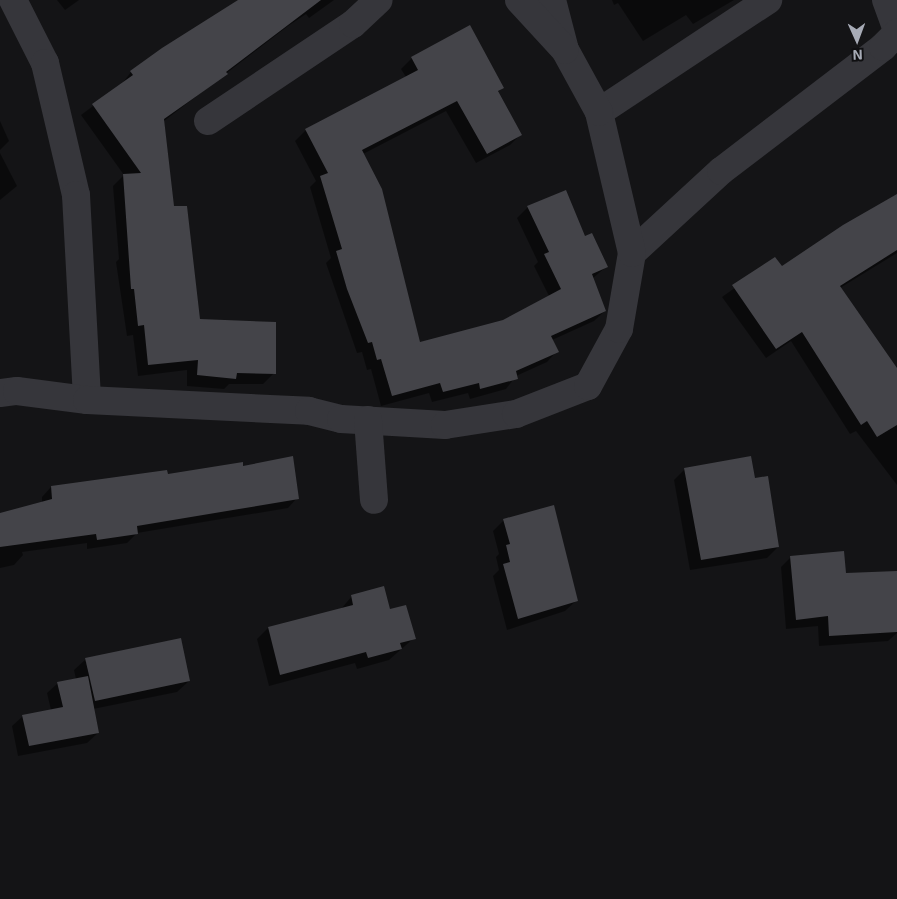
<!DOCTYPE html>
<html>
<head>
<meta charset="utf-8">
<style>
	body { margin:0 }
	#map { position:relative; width:897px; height:899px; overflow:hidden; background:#141416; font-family:"Exo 2",sans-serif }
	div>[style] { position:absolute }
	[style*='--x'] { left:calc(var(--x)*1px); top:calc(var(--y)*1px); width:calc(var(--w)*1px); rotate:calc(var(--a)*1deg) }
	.shadow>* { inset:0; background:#0007 }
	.building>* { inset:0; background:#444449 }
	.street>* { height:28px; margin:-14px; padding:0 14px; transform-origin:14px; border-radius:14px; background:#36363b }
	span { translate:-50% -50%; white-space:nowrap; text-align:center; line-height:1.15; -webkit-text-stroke:4px #0f0f11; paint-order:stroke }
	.north { position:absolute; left:832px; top:15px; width:50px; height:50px; -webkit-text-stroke:4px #0f0f11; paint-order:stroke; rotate:178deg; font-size:14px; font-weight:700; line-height:20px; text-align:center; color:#a7abb6 }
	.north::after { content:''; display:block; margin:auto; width:18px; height:22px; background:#a7abb6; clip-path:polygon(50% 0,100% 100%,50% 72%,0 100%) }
</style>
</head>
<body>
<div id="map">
	<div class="shadow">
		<div style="clip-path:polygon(57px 0,79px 0,65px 10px)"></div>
		<div style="clip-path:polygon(239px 0,334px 0,309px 18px,306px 14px,288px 26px,164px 121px,173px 208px,199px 320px,274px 373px,263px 384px,229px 384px,224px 389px,187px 386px,187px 370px,138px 376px,133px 335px,127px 336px,116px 262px,119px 259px,113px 186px,124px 175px,81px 115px,121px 85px,131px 72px)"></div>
		<div style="clip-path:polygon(612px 0,734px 0,693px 24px,686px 15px,643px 41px,618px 3px,614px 5px)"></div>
		<div style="clip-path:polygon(470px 27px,502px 88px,497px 93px,520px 135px,510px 145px,476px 163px,446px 111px,363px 154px,419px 344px,503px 322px,549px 296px,534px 266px,538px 262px,517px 218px,528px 207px,584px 237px,607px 266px,592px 279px,605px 311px,594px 321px,552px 340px,557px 351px,547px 362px,516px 376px,506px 389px,470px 399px,468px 393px,432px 402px,429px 393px,381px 406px,371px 369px,367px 370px,362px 352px,357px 353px,326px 263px,331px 258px,310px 187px,316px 181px,295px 141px,306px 130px,406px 77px,401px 69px,412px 58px)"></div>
		<div style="clip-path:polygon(0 121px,9px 141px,0 150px)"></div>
		<div style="clip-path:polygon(0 153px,17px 186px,0 200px)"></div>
		<div style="clip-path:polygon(897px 199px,897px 253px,840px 288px,897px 371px,897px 485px,856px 431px,850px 434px,791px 341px,766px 358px,722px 297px,775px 259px,781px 268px)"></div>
		<div style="clip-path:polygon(242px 467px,297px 498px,288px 508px,137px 533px,127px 543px,87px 549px,87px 543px,22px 552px,23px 555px,14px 565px,0 568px,0 515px,42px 503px,42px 497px,51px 487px)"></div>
		<div style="clip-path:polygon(685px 469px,754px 480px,778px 547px,767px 558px,690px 570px,674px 480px)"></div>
		<div style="clip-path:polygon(504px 520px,577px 600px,565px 611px,507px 630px,493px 576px,499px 570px,496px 557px,499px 554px,493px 531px)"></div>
		<div style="clip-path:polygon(791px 557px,845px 575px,897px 572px,897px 633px,888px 641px,819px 646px,818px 626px,786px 629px,781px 567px)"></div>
		<div style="clip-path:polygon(352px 596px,389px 611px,414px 638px,389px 660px,357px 669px,355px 663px,269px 686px,257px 639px,268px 628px,341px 609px)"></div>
		<div style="clip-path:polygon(86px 659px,189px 681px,177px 692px,93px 709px,98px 733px,87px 743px,18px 756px,12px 726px,23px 716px,51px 710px,47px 693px,58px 683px,76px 679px,74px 670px)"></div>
	</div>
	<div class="building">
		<div style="clip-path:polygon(238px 0,321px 0,226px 72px,228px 74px,164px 119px,174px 206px,187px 206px,200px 319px,276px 322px,276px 374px,237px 373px,236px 379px,197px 375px,198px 360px,148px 365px,144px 325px,138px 326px,134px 289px,131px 289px,123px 174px,141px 173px,92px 104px,133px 75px,130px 71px,162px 48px)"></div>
		<div style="clip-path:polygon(470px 25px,504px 88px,498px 91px,522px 135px,487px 154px,457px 101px,362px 150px,382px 189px,420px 342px,503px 320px,561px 289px,544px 254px,549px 252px,527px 206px,566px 190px,585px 236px,592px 233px,608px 267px,592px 274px,606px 311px,551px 336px,559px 352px,516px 371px,518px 379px,480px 389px,479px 383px,443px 392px,440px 383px,392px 396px,381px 359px,377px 360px,372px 342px,368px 343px,347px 289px,336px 251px,342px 249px,320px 176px,328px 173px,305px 129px,418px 70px,411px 57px)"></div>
		<div style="clip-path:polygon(897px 194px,897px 250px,840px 286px,897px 368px,897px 425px,877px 437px,867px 421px,861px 425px,802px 332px,776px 349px,732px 285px,775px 257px,782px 266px,843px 225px)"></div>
		<div style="clip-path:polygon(293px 456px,299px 499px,137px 526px,138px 534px,97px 540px,96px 534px,0 547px,0 513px,52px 499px,51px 486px,167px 470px,168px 474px,243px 462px,243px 466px)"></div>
		<div style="clip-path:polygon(751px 456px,755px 478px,768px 476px,779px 547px,701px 560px,684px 468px)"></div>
		<div style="clip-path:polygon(554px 505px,578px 601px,518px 619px,503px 564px,510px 562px,506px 545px,510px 544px,503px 519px)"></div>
		<div style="clip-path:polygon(844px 551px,846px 573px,897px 571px,897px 632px,829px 636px,828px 616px,796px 620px,790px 556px)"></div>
		<div style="clip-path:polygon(384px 586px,390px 609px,406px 605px,416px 639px,400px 643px,402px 649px,368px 658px,366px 652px,280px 675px,268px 627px,353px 605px,351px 595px)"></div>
		<div style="clip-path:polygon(181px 638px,190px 681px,95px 701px,85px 658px)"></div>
		<div style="clip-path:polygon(88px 676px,99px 733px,29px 746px,22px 715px,63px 707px,57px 682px)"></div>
	</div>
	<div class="street">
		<div style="--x:13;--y:0;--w:71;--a:63.1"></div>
		<div style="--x:45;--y:63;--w:136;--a:76.8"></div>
		<div style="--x:76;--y:195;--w:205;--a:86.9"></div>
		<div style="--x:552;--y:0;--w:48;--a:75.4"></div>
		<div style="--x:886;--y:0;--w:32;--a:70"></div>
		<div style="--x:599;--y:112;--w:203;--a:-33.5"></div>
		<div style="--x:208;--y:121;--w:174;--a:-33.8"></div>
		<div style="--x:353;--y:24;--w:35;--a:-43"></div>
		<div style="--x:632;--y:253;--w:121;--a:-42.7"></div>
		<div style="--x:721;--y:171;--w:204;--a:-37.4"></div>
		<div style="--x:883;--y:47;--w:20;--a:-45"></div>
		<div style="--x:0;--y:393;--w:17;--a:-7"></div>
		<div style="--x:17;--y:391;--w:71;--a:7.3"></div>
		<div style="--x:87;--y:400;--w:222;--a:2.8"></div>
		<div style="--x:309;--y:411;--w:33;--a:14"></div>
		<div style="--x:341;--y:419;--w:104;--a:3.3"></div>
		<div style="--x:445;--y:425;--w:72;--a:-8.8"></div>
		<div style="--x:516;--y:414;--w:77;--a:-21.3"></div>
		<div style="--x:588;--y:386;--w:65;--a:-61.5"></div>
		<div style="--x:619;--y:329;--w:77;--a:-80.3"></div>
		<div style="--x:632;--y:253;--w:145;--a:-103.2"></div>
		<div style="--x:599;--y:112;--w:71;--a:-118.7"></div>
		<div style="--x:565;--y:50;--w:68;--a:-132.6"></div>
		<div style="--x:368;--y:420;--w:80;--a:85.7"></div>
	</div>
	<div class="north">N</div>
</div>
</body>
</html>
